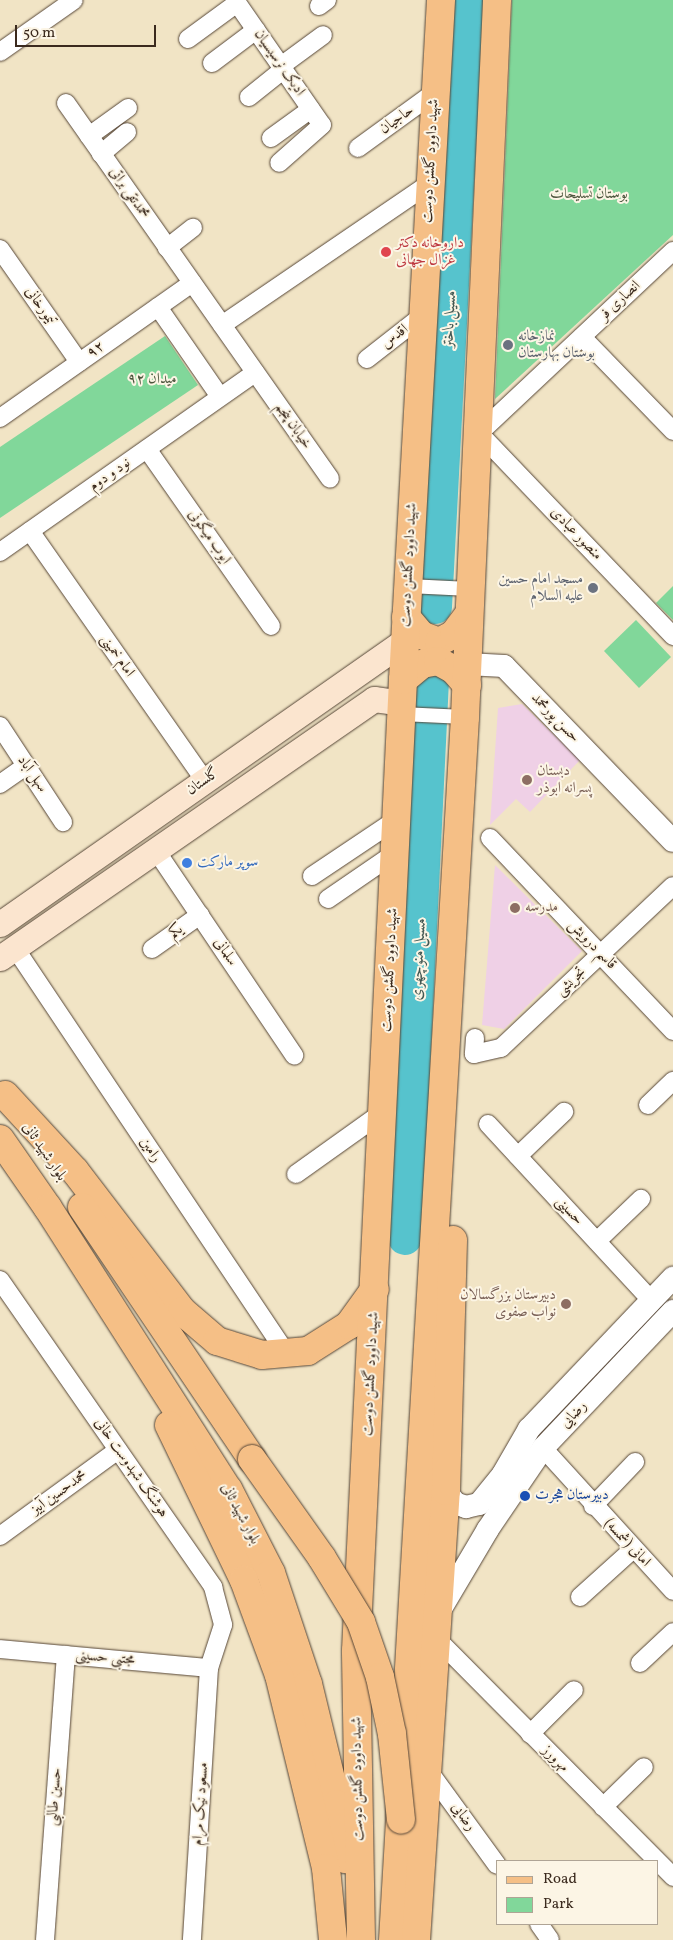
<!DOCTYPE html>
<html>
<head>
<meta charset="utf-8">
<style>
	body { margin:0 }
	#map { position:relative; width:673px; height:1940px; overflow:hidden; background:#f1e4c5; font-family:Vollkorn,Amiri,serif }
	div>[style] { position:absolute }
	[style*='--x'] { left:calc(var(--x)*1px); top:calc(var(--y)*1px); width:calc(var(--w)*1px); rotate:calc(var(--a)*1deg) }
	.built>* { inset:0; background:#efd0e6 }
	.green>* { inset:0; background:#81d79a }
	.river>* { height:34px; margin:-17px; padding:0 17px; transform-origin:17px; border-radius:17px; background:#56c3cd }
	.roads { filter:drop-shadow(0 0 1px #564637) drop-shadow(0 0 1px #564637) }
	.pedestrian>* { height:14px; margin:-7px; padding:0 7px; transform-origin:7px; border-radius:7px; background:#fff }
	.minor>* { height:18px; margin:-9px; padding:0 9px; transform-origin:9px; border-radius:9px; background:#fff }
	.tertiary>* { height:22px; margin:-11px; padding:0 11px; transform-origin:11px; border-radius:11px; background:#fff }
	.secondary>* { height:25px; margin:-12.5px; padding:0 12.5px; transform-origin:12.5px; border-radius:12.5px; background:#fbe5cf }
	.primary>* { height:28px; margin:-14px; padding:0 14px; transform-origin:14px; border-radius:14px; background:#f5bf86 }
	.bridges { filter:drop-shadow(0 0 1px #564637) drop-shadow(0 0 1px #564637) }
	.primary-bridge>* { height:28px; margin:-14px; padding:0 14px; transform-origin:14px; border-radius:14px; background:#f5bf86 }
	.dots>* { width:14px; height:14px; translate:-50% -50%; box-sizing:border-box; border:2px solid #fcf5e5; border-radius:50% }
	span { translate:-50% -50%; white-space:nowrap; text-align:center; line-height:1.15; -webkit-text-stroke:4px #fcf5e5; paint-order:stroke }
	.street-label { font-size:15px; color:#3b2a1e }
	.park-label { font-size:15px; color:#4c553d }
	.health-label { font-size:15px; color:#be3a42 }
	.left { translate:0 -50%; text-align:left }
	.worship-label { font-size:15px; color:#5b616d }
	.right { translate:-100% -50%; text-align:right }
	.education-label { font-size:15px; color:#785e54 }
	.shop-label { font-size:15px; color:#366cbe }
	.transit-label { font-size:15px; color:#164399 }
	.water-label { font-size:16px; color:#435853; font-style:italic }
	.legend { position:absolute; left:496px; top:1860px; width:162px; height:65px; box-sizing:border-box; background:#fcf5e5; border:1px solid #afa495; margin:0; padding:6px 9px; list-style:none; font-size:15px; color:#3b2a1e }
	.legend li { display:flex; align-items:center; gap:10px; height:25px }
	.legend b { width:25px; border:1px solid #afa495 }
	.scale { position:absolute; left:15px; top:25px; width:141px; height:22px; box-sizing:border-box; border:2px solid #3b2a1e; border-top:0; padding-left:6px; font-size:15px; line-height:18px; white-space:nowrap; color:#3b2a1e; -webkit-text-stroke:4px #fcf5e5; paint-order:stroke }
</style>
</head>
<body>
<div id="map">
	<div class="built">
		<div style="clip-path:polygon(522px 704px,580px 760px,530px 812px,516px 799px,490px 825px,498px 708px)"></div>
		<div style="clip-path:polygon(495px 865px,582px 951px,504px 1029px,482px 1025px)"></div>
	</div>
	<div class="green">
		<div style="clip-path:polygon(512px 0,673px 0,673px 235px,495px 399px)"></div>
		<div style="clip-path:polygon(165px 336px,198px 385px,0 518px,0 447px)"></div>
		<div style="clip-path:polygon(673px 586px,673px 620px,656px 603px)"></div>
		<div style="clip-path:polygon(636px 620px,671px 657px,639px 688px,604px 651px)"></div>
	</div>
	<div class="river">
		<div style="--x:435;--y:607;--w:608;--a:-86.98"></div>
		<div style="--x:405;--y:1238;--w:560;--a:-87.23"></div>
	</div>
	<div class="roads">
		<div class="pedestrian">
			<div style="--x:408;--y:586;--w:62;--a:2.8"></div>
			<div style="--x:401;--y:714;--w:64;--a:2.7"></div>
		</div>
		<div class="minor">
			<div style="--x:235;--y:0;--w:152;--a:55.2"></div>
			<div style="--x:322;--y:125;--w:57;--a:138.5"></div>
			<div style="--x:319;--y:6;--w:10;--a:-37"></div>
			<div style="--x:188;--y:39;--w:61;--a:-36.3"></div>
			<div style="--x:0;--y:52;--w:90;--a:-35.1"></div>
			<div style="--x:212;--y:63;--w:55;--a:-36.9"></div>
			<div style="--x:281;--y:66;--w:52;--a:-36.4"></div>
			<div style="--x:249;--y:97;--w:45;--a:-38.7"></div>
			<div style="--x:66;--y:103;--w:459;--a:54.9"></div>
			<div style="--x:89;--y:136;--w:48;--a:-35.7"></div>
			<div style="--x:271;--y:138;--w:49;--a:-35.9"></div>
			<div style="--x:358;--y:148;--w:95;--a:-36"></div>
			<div style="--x:101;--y:154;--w:34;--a:-40"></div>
			<div style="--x:167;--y:248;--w:33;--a:-38"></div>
			<div style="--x:0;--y:249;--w:138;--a:55"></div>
			<div style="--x:673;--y:251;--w:266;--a:136.8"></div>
			<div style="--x:479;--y:433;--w:281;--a:46.3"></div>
			<div style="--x:158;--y:307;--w:109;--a:55.4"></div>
			<div style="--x:222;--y:325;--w:250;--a:-34.3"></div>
			<div style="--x:582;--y:337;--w:131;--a:45.9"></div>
			<div style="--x:367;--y:359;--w:70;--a:-38"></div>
			<div style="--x:0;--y:418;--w:235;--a:-35.1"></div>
			<div style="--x:147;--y:449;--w:216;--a:55"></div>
			<div style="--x:30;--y:531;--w:305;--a:55"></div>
			<div style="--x:0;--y:552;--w:312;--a:-35.1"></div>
			<div style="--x:0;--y:726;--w:115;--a:56.7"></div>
			<div style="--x:0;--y:784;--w:32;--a:-35"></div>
			<div style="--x:490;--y:838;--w:266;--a:46.5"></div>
			<div style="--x:155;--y:849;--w:249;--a:56"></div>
			<div style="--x:312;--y:876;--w:102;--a:-33.8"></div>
			<div style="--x:328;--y:899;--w:81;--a:-34.5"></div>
			<div style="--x:15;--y:948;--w:487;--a:56.2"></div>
			<div style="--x:152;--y:949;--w:59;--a:-35.3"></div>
			<div style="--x:475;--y:1038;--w:16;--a:94"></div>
			<div style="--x:474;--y:1054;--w:28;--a:-13"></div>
			<div style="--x:501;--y:1048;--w:236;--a:-43.3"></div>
			<div style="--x:648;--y:1105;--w:35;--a:-44"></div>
			<div style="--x:488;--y:1124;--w:238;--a:47.2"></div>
			<div style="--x:518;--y:1156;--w:64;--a:-43.7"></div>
			<div style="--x:296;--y:1174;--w:107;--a:-35.5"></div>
			<div style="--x:597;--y:1241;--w:61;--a:-43.7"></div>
			<div style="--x:0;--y:1280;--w:374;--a:55.2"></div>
			<div style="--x:213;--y:1587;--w:39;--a:75"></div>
			<div style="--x:223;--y:1625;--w:45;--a:108"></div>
			<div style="--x:209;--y:1668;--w:273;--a:93.6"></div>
			<div style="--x:543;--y:1448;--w:193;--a:47.7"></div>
			<div style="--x:593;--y:1506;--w:61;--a:-46.3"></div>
			<div style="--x:0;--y:1536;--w:146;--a:-36.1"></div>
			<div style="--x:580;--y:1597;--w:70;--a:-42.1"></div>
			<div style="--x:438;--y:1640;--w:334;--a:45.2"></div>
			<div style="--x:0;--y:1649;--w:210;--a:5.2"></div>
			<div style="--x:640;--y:1663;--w:45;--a:-43.2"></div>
			<div style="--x:530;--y:1734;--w:62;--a:-45"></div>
			<div style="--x:428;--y:1770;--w:117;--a:54"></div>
			<div style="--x:603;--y:1807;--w:57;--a:-44.3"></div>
			<div style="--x:539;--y:1924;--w:19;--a:55"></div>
			<div style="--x:45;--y:1940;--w:286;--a:-85.8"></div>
		</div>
		<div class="tertiary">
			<div style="--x:467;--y:664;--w:37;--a:3"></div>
			<div style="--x:504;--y:666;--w:243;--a:46"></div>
			<div style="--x:446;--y:1491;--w:15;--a:53"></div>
			<div style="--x:455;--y:1503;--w:12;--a:20"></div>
			<div style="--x:466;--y:1507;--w:13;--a:-13"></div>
			<div style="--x:479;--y:1504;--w:38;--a:-51"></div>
			<div style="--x:503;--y:1474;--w:52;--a:-60"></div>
			<div style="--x:529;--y:1429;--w:209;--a:-46.4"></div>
			<div style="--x:439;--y:1612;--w:96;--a:-59.4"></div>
			<div style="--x:488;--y:1529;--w:98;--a:-55.8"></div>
			<div style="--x:543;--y:1448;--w:189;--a:-46.5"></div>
		</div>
		<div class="secondary">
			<div style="--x:0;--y:924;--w:495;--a:-35"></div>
			<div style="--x:0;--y:958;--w:455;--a:-34.7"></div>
			<div style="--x:374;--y:699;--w:28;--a:8"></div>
		</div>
		<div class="primary">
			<div style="--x:406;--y:617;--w:23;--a:50"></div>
			<div style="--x:421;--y:635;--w:19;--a:21"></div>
			<div style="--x:439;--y:642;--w:17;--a:-28"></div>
			<div style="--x:454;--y:634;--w:25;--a:-53"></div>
			<div style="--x:403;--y:680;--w:25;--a:-40"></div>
			<div style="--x:422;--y:664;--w:16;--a:-11"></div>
			<div style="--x:438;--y:661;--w:18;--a:29"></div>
			<div style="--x:454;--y:670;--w:20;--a:49"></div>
			<div style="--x:5;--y:1095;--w:103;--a:47.4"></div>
			<div style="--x:75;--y:1171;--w:176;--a:52.6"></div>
			<div style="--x:182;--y:1311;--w:46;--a:40.6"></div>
			<div style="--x:217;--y:1341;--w:47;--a:17.3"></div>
			<div style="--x:262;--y:1355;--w:46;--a:-5"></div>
			<div style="--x:308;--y:1351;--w:49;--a:-32.4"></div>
			<div style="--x:349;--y:1325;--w:44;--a:-54.2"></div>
			<div style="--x:0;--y:1139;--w:84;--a:55.2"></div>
			<div style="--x:48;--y:1208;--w:334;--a:57.4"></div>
			<div style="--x:228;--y:1489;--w:94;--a:62.9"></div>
			<div style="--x:271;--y:1573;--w:117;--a:71.6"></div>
			<div style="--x:308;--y:1684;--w:123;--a:76.4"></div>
			<div style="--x:337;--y:1804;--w:56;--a:80.7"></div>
			<div style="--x:82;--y:1207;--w:304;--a:56"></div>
			<div style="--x:169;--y:1425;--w:172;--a:64.2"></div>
			<div style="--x:244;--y:1580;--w:101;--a:69.8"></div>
			<div style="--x:279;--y:1675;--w:199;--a:76.3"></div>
			<div style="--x:326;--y:1868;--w:72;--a:84.4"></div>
			<div style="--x:361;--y:1940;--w:289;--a:-91"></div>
			<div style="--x:356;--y:1651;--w:972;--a:-87.23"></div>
			<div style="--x:403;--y:680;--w:681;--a:-86.8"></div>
			<div style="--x:393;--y:1940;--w:1225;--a:-86.63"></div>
			<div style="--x:465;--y:717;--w:718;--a:-87.44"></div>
			<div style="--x:416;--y:1940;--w:450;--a:-86.2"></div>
			<div style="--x:446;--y:1491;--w:251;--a:-88.4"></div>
		</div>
	</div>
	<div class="bridges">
		<div class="primary-bridge">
			<div style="--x:252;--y:1459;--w:121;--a:54.7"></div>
			<div style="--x:322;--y:1558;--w:75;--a:58.6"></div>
			<div style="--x:361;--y:1622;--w:58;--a:70.9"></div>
			<div style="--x:380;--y:1677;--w:58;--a:78.1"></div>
			<div style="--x:392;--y:1734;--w:86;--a:84"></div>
		</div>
	</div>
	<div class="dots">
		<div style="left:386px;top:252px;background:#e0444e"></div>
		<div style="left:508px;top:345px;background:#6b7280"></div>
		<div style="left:593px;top:588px;background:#6b7280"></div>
		<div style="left:527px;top:780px;background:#8d6e63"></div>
		<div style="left:187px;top:863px;background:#3f7fe0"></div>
		<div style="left:515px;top:908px;background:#8d6e63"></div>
		<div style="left:566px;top:1304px;background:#8d6e63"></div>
		<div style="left:525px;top:1496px;background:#1a4fb4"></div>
	</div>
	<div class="street-label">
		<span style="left:279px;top:63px;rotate:55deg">ادیک نرسیسیان</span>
		<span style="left:397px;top:120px;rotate:-36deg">حاجیان</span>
		<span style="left:431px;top:161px;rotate:-87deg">شهید داوود گلشن دوست</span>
		<span style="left:129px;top:193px;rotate:55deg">محمدتقی براتی</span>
		<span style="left:620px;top:301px;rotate:-43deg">انصاری فر</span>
		<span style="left:40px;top:306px;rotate:55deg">تیمورخانی</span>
		<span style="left:395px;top:337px;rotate:-38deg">اقدس</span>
		<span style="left:96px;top:350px;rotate:-35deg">۹۲</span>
		<span style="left:293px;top:426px;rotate:55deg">خیابان پنجم</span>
		<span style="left:110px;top:475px;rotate:-35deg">نود و دوم</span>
		<span style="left:576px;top:534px;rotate:46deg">منصور عبادی</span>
		<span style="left:209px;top:537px;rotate:55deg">ایوب میگونی</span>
		<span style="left:409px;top:565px;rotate:-87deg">شهید داوود گلشن دوست</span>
		<span style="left:117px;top:656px;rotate:55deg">امام خمینی</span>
		<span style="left:555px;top:718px;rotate:46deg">حسن پورمحمد</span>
		<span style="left:32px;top:774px;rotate:55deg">سهل آباد</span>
		<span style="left:203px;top:782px;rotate:-35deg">گلستان</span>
		<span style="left:176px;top:932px;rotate:-35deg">یکم</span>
		<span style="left:592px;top:945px;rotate:46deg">قاسم درویش</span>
		<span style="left:225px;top:952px;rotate:56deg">سلمانی</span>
		<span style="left:390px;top:970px;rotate:-87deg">شهید داوود گلشن دوست</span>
		<span style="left:571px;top:982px;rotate:-43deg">تجریشی</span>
		<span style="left:150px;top:1150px;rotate:56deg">رامین</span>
		<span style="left:44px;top:1152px;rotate:56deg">بلوار شهید ثانی</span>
		<span style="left:569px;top:1211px;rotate:47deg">حسینی</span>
		<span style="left:371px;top:1374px;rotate:-87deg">شهید داوود گلشن دوست</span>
		<span style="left:574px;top:1415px;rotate:-47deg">رضایی</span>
		<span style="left:131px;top:1468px;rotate:55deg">هوشنگ شهدوست خانی</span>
		<span style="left:59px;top:1493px;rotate:-36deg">محمدحسین آبیز</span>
		<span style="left:240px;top:1514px;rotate:62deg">بلوار شهید ثانی</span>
		<span style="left:627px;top:1543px;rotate:47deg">امانی (شمسه)</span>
		<span style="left:105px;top:1658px;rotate:5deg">مجتبی حسینی</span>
		<span style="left:555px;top:1759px;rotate:45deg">مهرورز</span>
		<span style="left:358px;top:1779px;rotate:-91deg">شهید داوود گلشن دوست</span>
		<span style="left:55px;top:1797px;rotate:-86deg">حسین طالبی</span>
		<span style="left:201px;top:1804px;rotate:-86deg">مسعود نیک مرام</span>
		<span style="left:463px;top:1817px;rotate:54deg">رضایی</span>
	</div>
	<div class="park-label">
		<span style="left:589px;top:195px">بوستان تسلیحات</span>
		<span style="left:152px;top:380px">میدان ۹۲</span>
	</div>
	<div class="health-label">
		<span class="left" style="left:396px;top:252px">داروخانه دکتر<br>غزال جهانی</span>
	</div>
	<div class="worship-label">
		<span class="left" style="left:518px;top:345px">نمازخانه<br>بوستان بهارستان</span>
		<span class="right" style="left:583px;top:588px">مسجد امام حسین<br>علیه السلام</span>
	</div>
	<div class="education-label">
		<span class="left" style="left:537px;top:780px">دبستان<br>پسرانه ابوذر</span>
		<span class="left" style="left:525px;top:908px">مدرسه</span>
		<span class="right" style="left:556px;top:1304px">دبیرستان بزرگسالان<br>نواب صفوی</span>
	</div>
	<div class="shop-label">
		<span class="left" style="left:197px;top:863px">سوپر مارکت</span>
	</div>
	<div class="transit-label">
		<span class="left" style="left:535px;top:1496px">دبیرستان هجرت</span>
	</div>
	<div class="water-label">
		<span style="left:450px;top:319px;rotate:-87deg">مسیل باختر</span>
		<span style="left:419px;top:959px;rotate:-87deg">مسیل منوچهری</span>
	</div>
	<ul class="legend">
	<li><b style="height:6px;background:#f5bf86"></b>Road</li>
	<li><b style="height:14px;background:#81d79a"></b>Park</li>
	</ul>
	<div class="scale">50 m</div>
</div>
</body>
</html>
